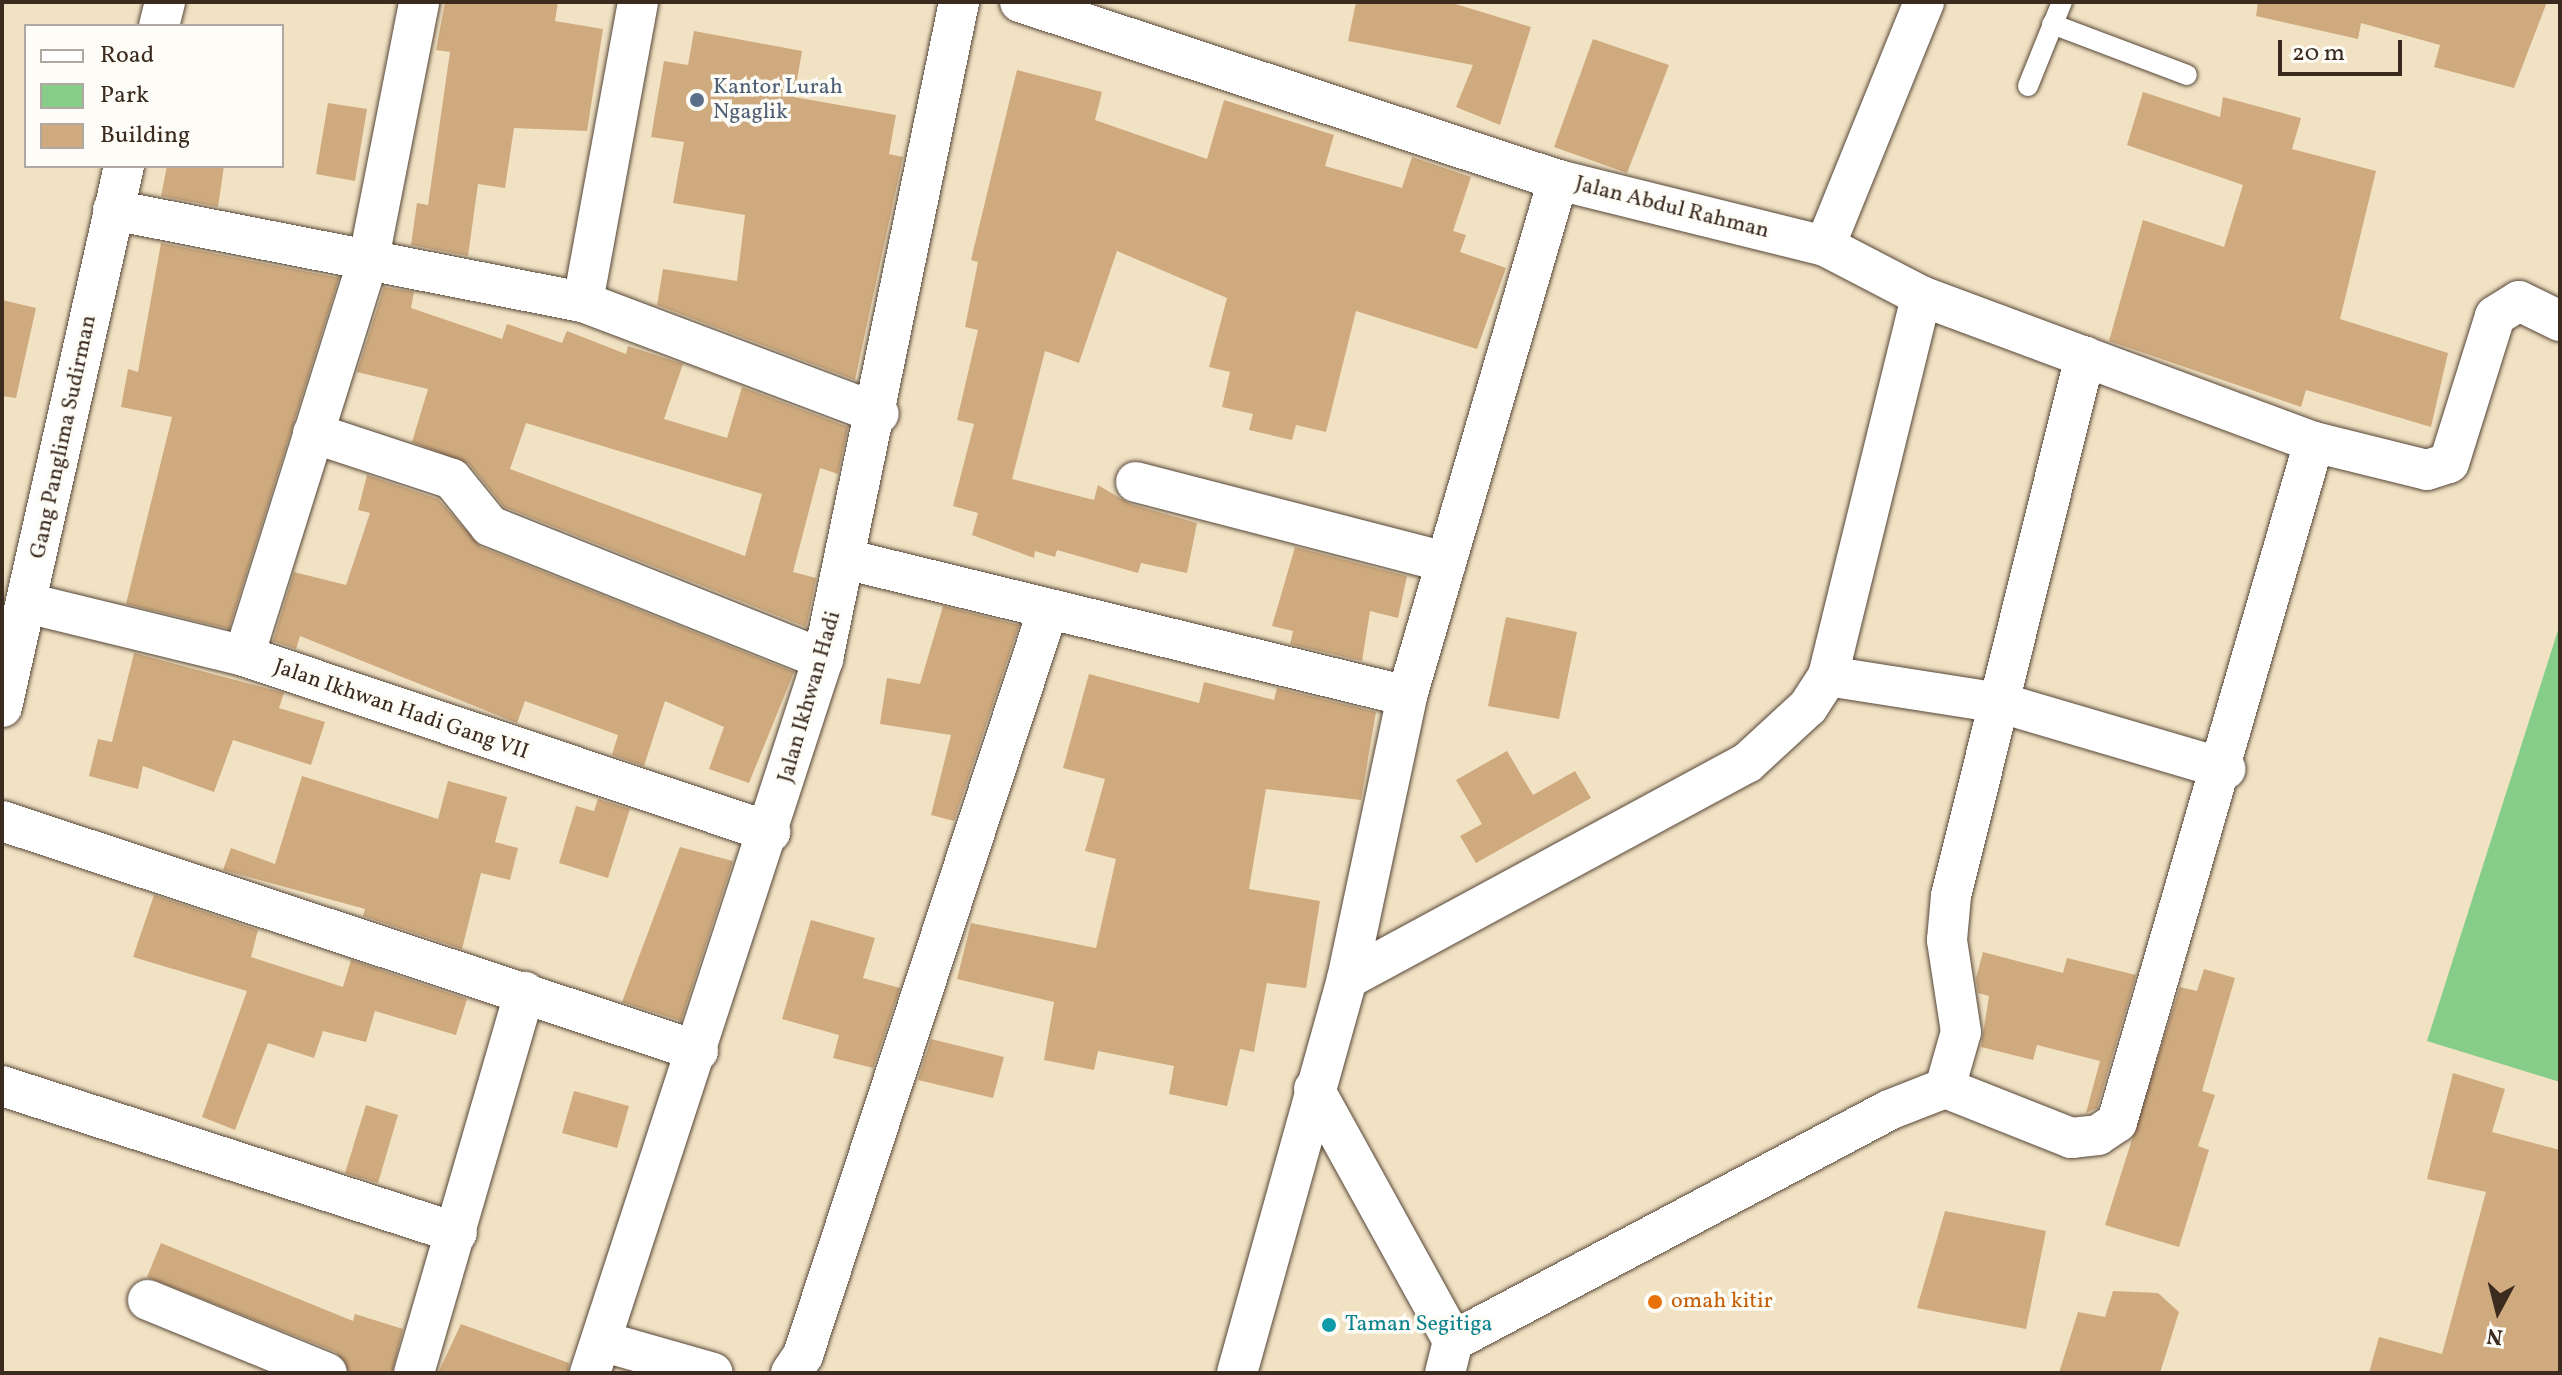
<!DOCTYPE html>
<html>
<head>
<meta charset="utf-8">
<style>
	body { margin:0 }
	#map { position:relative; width:2562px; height:1375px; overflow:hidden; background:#f1e2c4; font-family:Vollkorn,serif }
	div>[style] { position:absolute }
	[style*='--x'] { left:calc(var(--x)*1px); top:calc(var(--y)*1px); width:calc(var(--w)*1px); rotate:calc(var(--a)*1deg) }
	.green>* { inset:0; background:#86cd89 }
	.building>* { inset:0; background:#cfaa7f }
	.roads { filter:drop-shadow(0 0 2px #564637) drop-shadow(0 0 2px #564637) }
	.service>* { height:20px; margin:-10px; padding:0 10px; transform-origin:10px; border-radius:10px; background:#fff }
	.minor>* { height:40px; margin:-20px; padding:0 20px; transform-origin:20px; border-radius:20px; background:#fff }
	.dots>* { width:22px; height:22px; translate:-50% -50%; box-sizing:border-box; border:4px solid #fdfcf7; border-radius:50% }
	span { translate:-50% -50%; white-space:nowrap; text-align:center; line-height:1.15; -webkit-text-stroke:7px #fdfcf7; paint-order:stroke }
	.service-label { font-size:22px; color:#4e5e75 }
	.left { translate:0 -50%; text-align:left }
	.street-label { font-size:22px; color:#3b2a1e }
	.food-label { font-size:22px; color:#c56008 }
	.culture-label { font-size:22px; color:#0d838f }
	.frame { position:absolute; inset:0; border:4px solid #3b2a1e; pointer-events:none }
	.legend { position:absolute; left:24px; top:24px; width:260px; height:144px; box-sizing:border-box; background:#fdfcf7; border:2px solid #afa8a0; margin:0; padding:10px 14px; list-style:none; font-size:24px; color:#3b2a1e }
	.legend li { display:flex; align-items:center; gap:16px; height:40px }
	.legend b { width:40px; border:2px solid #afa8a0 }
	.north { position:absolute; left:2458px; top:1271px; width:80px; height:80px; -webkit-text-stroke:6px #fdfcf7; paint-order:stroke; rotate:187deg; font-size:22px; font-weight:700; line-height:32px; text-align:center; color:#3b2a1e }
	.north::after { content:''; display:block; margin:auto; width:28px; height:36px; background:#3b2a1e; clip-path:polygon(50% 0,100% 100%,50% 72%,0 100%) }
	.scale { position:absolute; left:2278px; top:40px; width:124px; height:36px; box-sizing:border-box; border:4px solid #3b2a1e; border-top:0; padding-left:10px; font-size:24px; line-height:28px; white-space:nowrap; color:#3b2a1e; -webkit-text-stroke:6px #fdfcf7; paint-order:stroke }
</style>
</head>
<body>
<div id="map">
	<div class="green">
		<div style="clip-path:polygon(2560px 624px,2560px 1082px,2427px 1041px)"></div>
	</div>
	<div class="building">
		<div style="clip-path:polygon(445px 2px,558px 2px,555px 21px,603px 29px,587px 131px,514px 128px,505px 188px,478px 184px,468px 256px,411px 245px,417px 203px,428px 205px,450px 52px,436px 50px)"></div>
		<div style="clip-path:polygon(1356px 2px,1449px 2px,1531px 27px,1500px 125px,1456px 107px,1473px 65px,1348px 41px)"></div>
		<div style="clip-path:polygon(2258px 2px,2547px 2px,2514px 88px,2434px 67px,2440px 45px,2361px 23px,2358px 39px,2256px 16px)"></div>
		<div style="clip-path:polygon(694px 31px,802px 51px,794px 97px,896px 115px,889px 154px,903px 157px,855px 380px,657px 305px,663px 269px,737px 281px,745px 215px,673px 203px,684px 142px,651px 137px,664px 61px,688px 65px)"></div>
		<div style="clip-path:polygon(1593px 39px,1669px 65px,1627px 173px,1554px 147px)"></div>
		<div style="clip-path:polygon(1017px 70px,1102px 92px,1095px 120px,1207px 159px,1224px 100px,1334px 135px,1325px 166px,1402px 188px,1412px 157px,1471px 177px,1453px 231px,1466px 235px,1460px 252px,1506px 268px,1477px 349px,1356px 311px,1326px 432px,1296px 425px,1292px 440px,1249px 430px,1253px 414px,1222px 407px,1230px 372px,1209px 367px,1227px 298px,1117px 251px,1079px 363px,1045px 351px,1012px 479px,1094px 500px,1098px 485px,1130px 504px,1197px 523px,1187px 573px,1141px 563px,1138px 573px,1057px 550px,1055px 557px,1035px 551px,1034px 558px,972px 535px,978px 513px,953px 506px,974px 424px,957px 420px,978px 330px,965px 327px,978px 262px,971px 260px)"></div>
		<div style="clip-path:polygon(2143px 92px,2220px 117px,2223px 97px,2301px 118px,2292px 149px,2376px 171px,2340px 319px,2448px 353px,2431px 427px,2306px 390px,2301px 407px,2109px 341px,2143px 220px,2224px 247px,2243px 185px,2127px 145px)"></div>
		<div style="clip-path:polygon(328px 103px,367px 109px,355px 181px,316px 174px)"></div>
		<div style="clip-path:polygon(167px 166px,224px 166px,218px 207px,161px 196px)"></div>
		<div style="clip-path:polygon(161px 243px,339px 278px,229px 629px,126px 604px,172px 417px,121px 407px,128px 369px,138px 372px)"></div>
		<div style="clip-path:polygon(evenodd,384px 287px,414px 292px,411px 308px,502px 339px,507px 324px,562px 343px,567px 331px,626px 354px,628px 346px,683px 364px,664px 419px,727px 438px,742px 387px,848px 427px,838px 474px,820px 468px,793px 572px,816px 578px,806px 627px,504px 507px,469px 464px,412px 442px,428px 389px,357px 372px,384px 287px,526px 423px,762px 494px,745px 556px,510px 469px,526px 423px)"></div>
		<div style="clip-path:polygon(2px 300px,36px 308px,16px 398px,2px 396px)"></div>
		<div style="clip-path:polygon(367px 475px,438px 499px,481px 547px,794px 672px,749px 783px,709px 769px,724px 727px,665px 701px,644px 766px,612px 755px,618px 735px,525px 701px,517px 723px,300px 636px,296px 649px,273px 641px,294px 572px,346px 585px,370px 513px,358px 510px)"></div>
		<div style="clip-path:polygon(1295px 547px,1407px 576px,1398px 618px,1370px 611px,1362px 661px,1290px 644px,1293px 631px,1272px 626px)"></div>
		<div style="clip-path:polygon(943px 606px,1019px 625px,954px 821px,931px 815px,951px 735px,880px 724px,887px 678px,920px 684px)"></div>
		<div style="clip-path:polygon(1506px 617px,1577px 632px,1559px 719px,1488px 706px)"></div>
		<div style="clip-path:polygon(134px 653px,284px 693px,279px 708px,325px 722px,311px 765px,233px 740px,214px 792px,143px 766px,138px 789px,89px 776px,98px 739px,112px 742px)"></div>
		<div style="clip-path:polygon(1089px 674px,1199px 703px,1204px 682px,1274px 700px,1277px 688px,1376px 712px,1361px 800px,1266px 789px,1249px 889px,1320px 901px,1306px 988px,1267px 983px,1254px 1052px,1240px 1049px,1227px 1106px,1169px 1094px,1174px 1066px,1098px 1051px,1094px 1070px,1044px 1060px,1054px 1002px,957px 979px,971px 923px,1096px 948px,1116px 859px,1085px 851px,1105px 779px,1063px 768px)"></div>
		<div style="clip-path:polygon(1507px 751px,1533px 795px,1575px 771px,1591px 798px,1476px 863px,1460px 836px,1482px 824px,1456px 780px)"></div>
		<div style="clip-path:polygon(302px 776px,438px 819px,448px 781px,507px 797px,495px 842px,518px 848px,510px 880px,481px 873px,462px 949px,363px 916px,365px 909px,223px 870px,231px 848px,275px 864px)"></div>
		<div style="clip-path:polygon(598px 799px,630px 809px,608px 878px,559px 863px,576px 806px,594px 811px)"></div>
		<div style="clip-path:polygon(680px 847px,733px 861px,681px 1021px,622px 1002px)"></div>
		<div style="clip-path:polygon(154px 895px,258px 930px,251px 957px,343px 987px,351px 960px,467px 999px,456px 1035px,375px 1011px,366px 1042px,323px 1031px,314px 1058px,268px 1043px,235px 1130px,202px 1117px,247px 991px,133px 957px)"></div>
		<div style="clip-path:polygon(811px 920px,875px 938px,863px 978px,900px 988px,873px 1068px,833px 1058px,839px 1035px,782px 1019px)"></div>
		<div style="clip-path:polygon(1983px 952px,2063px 973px,2067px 958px,2136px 975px,2097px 1108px,2086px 1113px,2100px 1061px,2037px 1045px,2033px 1060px,1981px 1047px,1989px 996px,1978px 993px,1976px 978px)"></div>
		<div style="clip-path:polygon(2204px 969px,2235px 978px,2202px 1091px,2215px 1095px,2198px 1146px,2209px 1150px,2179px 1247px,2105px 1225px,2180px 987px,2197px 991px)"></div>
		<div style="clip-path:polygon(931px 1039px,1004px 1057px,993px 1098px,918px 1080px)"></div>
		<div style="clip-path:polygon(2453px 1073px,2505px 1089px,2492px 1132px,2560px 1150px,2560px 1373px,2369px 1373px,2379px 1337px,2442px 1354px,2486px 1192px,2427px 1179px)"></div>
		<div style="clip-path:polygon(574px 1091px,629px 1106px,617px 1148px,562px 1133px)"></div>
		<div style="clip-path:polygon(366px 1105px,398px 1115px,378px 1183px,345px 1173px)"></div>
		<div style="clip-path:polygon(1945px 1211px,2046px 1231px,2026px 1329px,1917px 1308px)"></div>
		<div style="clip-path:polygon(161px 1243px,353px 1321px,355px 1314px,403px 1329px,392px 1373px,350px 1373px,336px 1352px,147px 1277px)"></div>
		<div style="clip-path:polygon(2113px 1291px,2158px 1293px,2179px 1312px,2160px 1373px,2059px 1373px,2078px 1312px,2105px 1317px)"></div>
		<div style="clip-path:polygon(461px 1324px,569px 1363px,568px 1373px,438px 1373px)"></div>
	</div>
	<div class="roads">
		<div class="service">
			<div style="--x:2052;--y:24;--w:144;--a:20.7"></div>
			<div style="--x:2028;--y:86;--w:91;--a:-68"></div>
		</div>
		<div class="minor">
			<div style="--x:1020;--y:2;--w:567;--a:18.31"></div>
			<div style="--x:1558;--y:180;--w:275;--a:13.9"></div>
			<div style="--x:1825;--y:246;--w:108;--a:27.5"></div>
			<div style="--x:1921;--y:296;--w:419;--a:20.4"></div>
			<div style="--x:2314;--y:442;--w:116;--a:13.9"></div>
			<div style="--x:2427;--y:470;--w:23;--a:-18"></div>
			<div style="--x:2449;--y:463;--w:154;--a:-72.6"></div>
			<div style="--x:2495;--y:316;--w:28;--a:-32"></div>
			<div style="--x:2519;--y:301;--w:46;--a:26"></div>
			<div style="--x:159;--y:26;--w:25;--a:-76"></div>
			<div style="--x:113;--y:210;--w:479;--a:11.1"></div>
			<div style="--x:583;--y:302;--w:316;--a:20.7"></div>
			<div style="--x:1825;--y:246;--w:263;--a:-67.9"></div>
			<div style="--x:583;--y:302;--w:305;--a:-79.6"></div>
			<div style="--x:313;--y:433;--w:146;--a:18.3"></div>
			<div style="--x:452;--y:479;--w:60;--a:51"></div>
			<div style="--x:490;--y:526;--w:359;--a:21.8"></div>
			<div style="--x:1136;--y:482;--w:320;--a:14.5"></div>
			<div style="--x:849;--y:560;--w:574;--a:13.7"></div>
			<div style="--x:27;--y:603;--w:223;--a:13.7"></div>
			<div style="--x:244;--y:656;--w:555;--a:18.5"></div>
			<div style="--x:244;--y:656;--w:417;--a:-72.6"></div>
			<div style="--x:369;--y:258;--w:261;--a:-78.9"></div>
			<div style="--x:1828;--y:676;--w:175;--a:8.9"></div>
			<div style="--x:2001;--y:703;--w:234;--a:16.4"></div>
			<div style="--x:2;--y:707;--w:555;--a:-77.29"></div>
			<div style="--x:2;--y:821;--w:733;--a:18.29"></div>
			<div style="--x:1347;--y:979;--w:455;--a:-28.4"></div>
			<div style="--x:1747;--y:763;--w:83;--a:-42.6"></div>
			<div style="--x:1808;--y:707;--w:37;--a:-57"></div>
			<div style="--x:1828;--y:676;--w:391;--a:-76.2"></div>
			<div style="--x:2;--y:1086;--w:478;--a:17.9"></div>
			<div style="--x:1945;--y:1088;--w:58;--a:-74.1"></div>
			<div style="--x:1961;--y:1032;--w:93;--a:-98.7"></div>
			<div style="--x:1947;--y:940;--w:44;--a:-84.8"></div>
			<div style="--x:1951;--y:896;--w:556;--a:-76.06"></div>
			<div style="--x:1314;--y:1089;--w:288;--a:61.1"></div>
			<div style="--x:148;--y:1300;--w:193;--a:22.2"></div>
			<div style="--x:601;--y:1341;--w:116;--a:15.9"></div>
			<div style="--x:414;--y:1373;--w:397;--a:-73.8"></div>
			<div style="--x:590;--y:1373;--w:751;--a:-71.93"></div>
			<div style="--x:823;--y:659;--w:671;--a:-78.3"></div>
			<div style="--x:791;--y:1373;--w:22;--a:-56"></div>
			<div style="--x:803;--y:1355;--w:784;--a:-71.8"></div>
			<div style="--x:1237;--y:1373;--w:409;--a:-74.4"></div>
			<div style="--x:1347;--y:979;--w:289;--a:-78"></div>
			<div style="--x:1407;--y:696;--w:538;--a:-73.69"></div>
			<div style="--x:1445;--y:1373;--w:33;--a:-76"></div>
			<div style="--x:1453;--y:1341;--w:493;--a:-27.9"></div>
			<div style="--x:1889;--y:1110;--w:60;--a:-21.4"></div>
			<div style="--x:1945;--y:1088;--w:136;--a:21.6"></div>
			<div style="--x:2071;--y:1138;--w:27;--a:-6"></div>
			<div style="--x:2098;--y:1135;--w:23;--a:-34"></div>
			<div style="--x:2117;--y:1122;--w:708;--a:-73.84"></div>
		</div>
	</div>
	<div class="dots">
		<div style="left:697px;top:100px;background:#5c6f8a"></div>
		<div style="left:1655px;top:1302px;background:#e8710a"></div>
		<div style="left:1329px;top:1325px;background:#0f9aa8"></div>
	</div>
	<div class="service-label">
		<span class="left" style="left:713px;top:100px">Kantor Lurah<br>Ngaglik</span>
	</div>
	<div class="street-label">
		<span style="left:1672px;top:208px;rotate:14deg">Jalan Abdul Rahman</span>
		<span style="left:64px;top:437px;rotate:-78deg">Gang Panglima Sudirman</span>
		<span style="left:810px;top:697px;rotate:-74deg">Jalan Ikhwan Hadi</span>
		<span style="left:401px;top:710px;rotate:19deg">Jalan Ikhwan Hadi Gang VII</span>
	</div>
	<div class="food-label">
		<span class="left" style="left:1671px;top:1302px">omah kitir</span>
	</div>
	<div class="culture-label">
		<span class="left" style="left:1345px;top:1325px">Taman Segitiga</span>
	</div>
	<div class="frame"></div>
	<ul class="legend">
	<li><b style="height:10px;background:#fff"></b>Road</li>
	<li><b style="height:22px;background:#86cd89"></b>Park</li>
	<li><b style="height:22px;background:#cfaa7f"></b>Building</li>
	</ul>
	<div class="north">N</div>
	<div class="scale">20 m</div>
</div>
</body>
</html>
